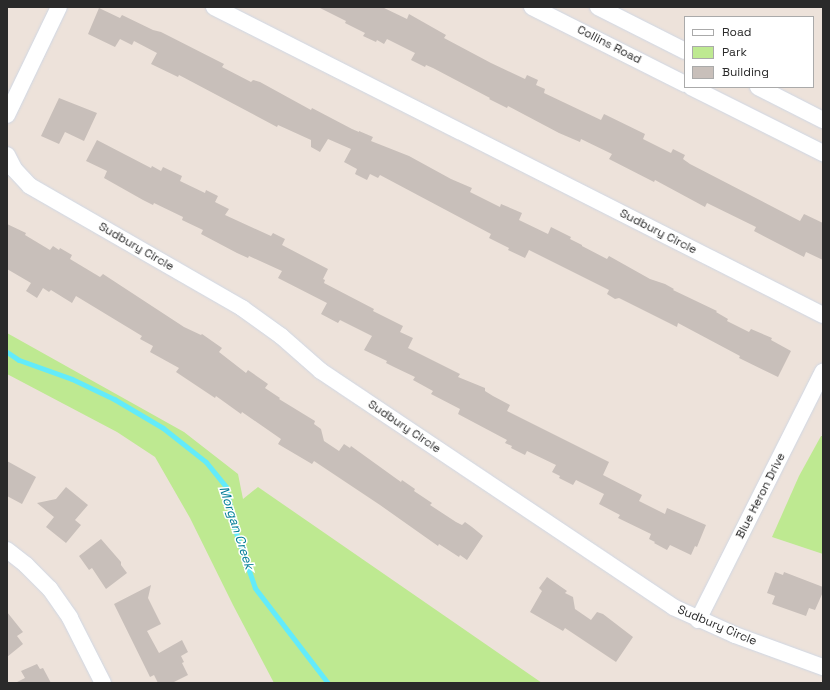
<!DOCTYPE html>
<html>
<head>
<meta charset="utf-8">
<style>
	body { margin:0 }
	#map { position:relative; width:830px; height:690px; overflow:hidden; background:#ede2da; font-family:"Space Grotesk",sans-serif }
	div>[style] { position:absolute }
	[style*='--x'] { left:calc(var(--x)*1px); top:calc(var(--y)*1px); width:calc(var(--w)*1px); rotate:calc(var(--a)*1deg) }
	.green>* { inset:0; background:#bee991 }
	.stream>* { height:5px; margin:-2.5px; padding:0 2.5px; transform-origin:2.5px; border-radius:2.5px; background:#63ebfa }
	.building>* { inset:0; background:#c8bfba }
	.roads { filter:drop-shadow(0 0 1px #cfd7e4) drop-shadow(0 0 1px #cfd7e4) }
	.minor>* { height:16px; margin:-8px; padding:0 8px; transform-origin:8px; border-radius:8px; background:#fff }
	span { translate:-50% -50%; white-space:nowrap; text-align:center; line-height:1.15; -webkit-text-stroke:3px #fff; paint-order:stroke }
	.street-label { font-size:12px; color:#2a2a2a }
	.water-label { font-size:13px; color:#037d97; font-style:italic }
	.frame { position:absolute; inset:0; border:8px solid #2a2a2a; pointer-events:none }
	.legend { position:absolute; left:684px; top:16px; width:130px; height:72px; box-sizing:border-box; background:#fff; border:1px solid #aaa; margin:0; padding:5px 7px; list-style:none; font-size:12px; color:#2a2a2a }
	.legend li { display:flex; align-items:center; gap:8px; height:20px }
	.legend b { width:20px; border:1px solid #aaa }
</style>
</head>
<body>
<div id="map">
	<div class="green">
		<div style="clip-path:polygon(7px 333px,184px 432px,238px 474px,243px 499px,258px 487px,542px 683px,274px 683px,233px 605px,190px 518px,155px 457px,117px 432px,7px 374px)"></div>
		<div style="clip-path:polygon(821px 436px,823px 436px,823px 554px,772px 537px,799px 476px)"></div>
	</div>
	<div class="stream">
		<div style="--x:7;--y:352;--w:14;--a:34"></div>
		<div style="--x:19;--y:360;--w:56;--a:19.7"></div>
		<div style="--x:72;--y:379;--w:47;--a:25.5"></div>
		<div style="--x:114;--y:399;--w:57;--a:30.6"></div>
		<div style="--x:163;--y:428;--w:55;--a:38.3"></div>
		<div style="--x:206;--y:462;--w:32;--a:51"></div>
		<div style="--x:226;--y:487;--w:44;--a:78.2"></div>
		<div style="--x:235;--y:530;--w:61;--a:71"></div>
		<div style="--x:255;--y:588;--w:120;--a:52.5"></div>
	</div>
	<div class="building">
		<div style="clip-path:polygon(318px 7px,382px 7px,407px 19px,409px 14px,446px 35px,444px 38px,491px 63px,525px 79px,527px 75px,538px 80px,536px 85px,545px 89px,544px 93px,601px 120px,604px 114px,645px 134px,643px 139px,671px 153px,673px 149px,685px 155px,683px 159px,690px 164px,800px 221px,804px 214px,823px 223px,823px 260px,806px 252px,804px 257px,754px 231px,756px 227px,707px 203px,705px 207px,655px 180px,654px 182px,609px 159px,612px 154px,581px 139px,580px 142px,559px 133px,508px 106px,507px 108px,489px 99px,490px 98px,433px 68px,426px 65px,425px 67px,411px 60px,415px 53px,387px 39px,384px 44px,377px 40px,376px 42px,363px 36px,365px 33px,345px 23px,346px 21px)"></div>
		<div style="clip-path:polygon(99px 8px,120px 18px,122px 15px,153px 30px,161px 32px,224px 64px,222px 67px,251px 82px,253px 80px,260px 82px,311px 110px,312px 108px,352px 129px,359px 132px,359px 131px,373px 137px,371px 141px,409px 156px,451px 179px,472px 188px,470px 192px,500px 207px,501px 204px,522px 213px,519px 220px,548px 234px,551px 227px,571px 237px,570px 239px,582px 245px,582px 246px,607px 259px,609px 256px,650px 279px,665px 284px,674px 289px,673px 290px,717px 311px,716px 312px,728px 319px,727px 321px,749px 332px,751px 329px,772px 338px,771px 340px,791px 351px,778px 377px,739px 358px,740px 356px,678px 323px,677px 327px,619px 298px,615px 299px,607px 294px,609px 290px,529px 250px,525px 258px,508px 250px,509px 248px,489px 238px,491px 234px,380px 175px,378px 178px,370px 174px,367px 180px,355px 174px,357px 169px,344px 162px,351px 149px,328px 139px,320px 152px,311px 147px,311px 140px,278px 125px,277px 127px,179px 75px,178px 77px,151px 64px,157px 53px,134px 41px,132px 45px,120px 39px,115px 47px,88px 34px)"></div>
		<div style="clip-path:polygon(59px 98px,97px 113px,84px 141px,65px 132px,59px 144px,41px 136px)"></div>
		<div style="clip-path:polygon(97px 140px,151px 168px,152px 166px,161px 171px,163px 167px,182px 176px,180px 181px,205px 193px,206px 190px,218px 196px,215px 202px,229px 209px,225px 215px,271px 236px,273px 233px,285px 239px,282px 245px,328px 269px,323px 279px,325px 280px,324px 283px,374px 309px,373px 311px,403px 326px,400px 332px,413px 338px,408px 348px,460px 374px,458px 377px,485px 388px,485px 391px,493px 396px,510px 405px,507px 411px,609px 462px,603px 475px,642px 495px,639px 501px,665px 514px,667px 508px,706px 525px,697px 547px,695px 546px,691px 555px,670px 545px,667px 550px,654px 543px,655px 542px,649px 539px,651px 534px,618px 518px,620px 515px,599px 504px,604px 494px,576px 480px,573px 485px,559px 478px,560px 476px,552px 472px,556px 465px,527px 451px,525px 455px,511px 448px,512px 446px,505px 443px,507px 440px,458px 414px,460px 409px,431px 394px,433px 391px,413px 380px,415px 377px,394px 367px,386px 363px,387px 361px,364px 350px,372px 336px,340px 320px,338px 323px,321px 314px,327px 303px,278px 278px,282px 271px,249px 256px,248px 258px,237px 253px,201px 234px,203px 230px,182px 220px,183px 217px,154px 203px,153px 205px,143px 200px,104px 178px,107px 171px,86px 161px)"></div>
		<div style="clip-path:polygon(7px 224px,26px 233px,25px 235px,50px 250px,53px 246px,59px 250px,60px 248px,72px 255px,70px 259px,100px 277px,103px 274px,184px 327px,201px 335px,202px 334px,222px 348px,219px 352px,246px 373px,248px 370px,268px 384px,265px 388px,280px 398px,279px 399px,315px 421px,314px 424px,321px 429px,324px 441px,339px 451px,344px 444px,350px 448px,351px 446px,394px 477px,401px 482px,402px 480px,415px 489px,414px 491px,432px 503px,430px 505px,456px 522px,462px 525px,465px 522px,472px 527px,483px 536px,467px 560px,460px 555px,459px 557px,439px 544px,438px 546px,380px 505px,314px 461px,312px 464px,278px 444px,281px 439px,242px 412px,241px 414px,216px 396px,215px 398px,176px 372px,179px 368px,150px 352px,153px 346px,140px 339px,142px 336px,76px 296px,72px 303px,51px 290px,49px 292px,43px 288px,37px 298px,26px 291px,31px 283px,7px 269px)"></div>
		<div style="clip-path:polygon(7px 461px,36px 477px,22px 504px,7px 496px)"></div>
		<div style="clip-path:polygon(66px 487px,88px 505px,75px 520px,81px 525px,66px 543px,46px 527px,54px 517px,37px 503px,56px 499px)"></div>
		<div style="clip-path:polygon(101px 539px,121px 562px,121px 565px,127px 573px,106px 589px,92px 568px,89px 570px,79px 556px)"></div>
		<div style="clip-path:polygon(775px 572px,783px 575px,784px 572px,823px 587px,823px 592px,815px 610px,809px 608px,806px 616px,772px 604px,775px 596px,767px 593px)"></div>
		<div style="clip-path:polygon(547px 577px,567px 591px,565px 593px,573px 597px,575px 609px,591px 620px,597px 612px,603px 614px,633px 637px,616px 662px,565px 628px,563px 631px,530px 612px,542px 591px,539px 588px)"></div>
		<div style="clip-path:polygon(151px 585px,148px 598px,161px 624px,147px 631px,159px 653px,182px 640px,188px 652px,181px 656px,184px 662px,182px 663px,188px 675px,172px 683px,158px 683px,154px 675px,150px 677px,114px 604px)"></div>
		<div style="clip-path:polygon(7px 612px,23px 632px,17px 636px,23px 644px,7px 657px)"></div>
		<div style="clip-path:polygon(37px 664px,40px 669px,43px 668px,51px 683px,15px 683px,25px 678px,21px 671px)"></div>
	</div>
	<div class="roads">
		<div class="minor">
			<div style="--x:214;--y:7;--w:682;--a:26.83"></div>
			<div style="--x:532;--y:7;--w:171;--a:26.7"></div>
			<div style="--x:598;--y:7;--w:97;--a:26.8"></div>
			<div style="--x:691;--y:87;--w:148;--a:26.6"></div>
			<div style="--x:758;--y:87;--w:73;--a:26.9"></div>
			<div style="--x:7;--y:115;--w:120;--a:-64.3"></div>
			<div style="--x:7;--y:155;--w:16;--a:63"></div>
			<div style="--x:14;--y:169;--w:23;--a:47"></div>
			<div style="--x:30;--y:186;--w:245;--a:29.9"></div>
			<div style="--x:242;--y:308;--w:48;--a:35.7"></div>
			<div style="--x:281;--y:336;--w:53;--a:41.2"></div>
			<div style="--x:321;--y:371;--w:424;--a:33.8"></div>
			<div style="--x:673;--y:607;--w:68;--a:24.3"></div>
			<div style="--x:735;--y:635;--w:94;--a:20"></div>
			<div style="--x:7;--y:550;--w:24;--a:38"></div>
			<div style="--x:26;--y:565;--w:34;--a:45"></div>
			<div style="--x:50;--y:589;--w:35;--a:55"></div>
			<div style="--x:70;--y:618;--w:73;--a:63.1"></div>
			<div style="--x:698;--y:620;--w:278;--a:-63.3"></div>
		</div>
	</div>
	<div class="street-label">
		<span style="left:609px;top:45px;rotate:27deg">Collins Road</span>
		<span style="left:658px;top:232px;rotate:27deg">Sudbury Circle</span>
		<span style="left:136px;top:247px;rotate:30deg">Sudbury Circle</span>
		<span style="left:404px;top:427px;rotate:34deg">Sudbury Circle</span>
		<span style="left:761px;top:496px;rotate:-63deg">Blue Heron Drive</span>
		<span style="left:717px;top:626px;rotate:23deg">Sudbury Circle</span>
	</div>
	<div class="water-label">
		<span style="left:236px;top:528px;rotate:72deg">Morgan Creek</span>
	</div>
	<div class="frame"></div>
	<ul class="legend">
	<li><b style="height:5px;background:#fff"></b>Road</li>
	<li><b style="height:11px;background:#bee991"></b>Park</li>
	<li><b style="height:11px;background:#c8bfba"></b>Building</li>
	</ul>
</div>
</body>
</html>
